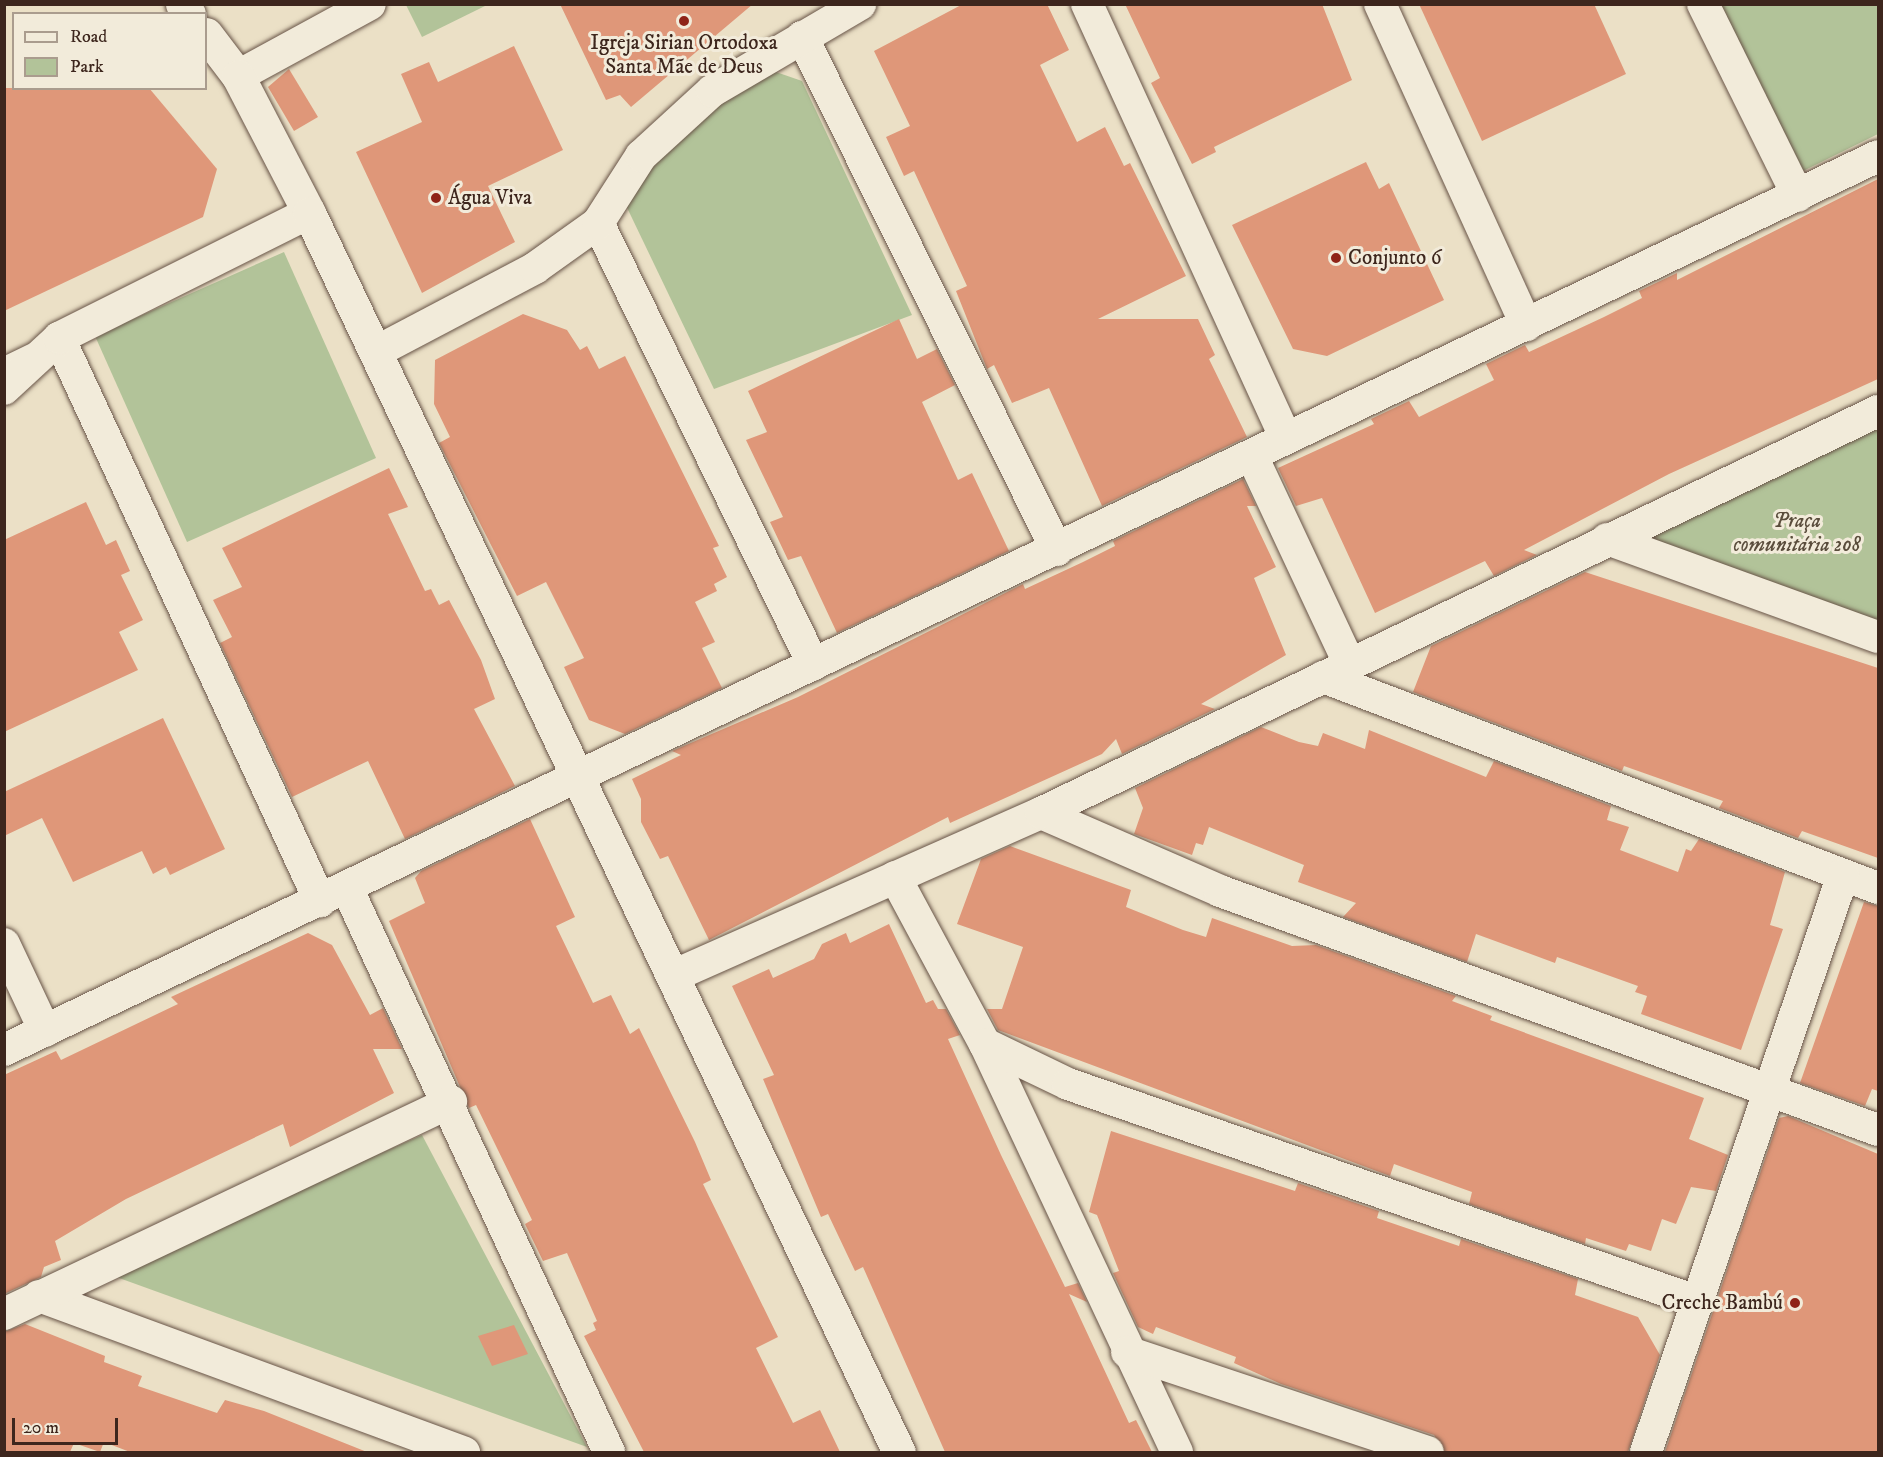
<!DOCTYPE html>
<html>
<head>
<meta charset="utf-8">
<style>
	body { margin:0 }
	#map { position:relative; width:1883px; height:1457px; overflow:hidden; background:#ebe0c6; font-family:"IM FELL DW Pica",serif }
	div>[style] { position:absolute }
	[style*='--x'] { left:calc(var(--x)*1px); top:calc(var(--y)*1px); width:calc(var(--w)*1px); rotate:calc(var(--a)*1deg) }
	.green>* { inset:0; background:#b2c399 }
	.building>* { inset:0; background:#df9779 }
	.roads { filter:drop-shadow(0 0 2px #685447) drop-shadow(0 0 2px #685447) }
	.service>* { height:16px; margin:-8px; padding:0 8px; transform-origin:8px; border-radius:8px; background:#f2ebda }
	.minor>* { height:32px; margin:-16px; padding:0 16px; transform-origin:16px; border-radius:16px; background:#f2ebda }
	.tertiary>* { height:33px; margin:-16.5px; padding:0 16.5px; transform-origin:16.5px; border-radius:16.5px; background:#f2ebda }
	.dots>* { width:16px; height:16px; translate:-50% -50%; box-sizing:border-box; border:3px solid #f2ebda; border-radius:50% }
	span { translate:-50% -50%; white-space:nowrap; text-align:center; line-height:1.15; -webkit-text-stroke:6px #f2ebda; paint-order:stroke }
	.poi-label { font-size:21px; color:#3d261d }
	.left { translate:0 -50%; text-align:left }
	.right { translate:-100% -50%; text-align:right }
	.park-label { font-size:21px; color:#5a4d3c; font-style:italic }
	.frame { position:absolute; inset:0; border:6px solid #3d261d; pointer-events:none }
	.legend { position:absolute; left:12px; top:12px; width:195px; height:78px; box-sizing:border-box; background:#f2ebda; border:2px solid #aa9c8e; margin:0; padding:8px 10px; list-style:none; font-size:18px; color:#3d261d }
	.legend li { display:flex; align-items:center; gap:12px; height:30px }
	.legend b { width:30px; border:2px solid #aa9c8e }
	.scale { position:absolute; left:12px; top:1418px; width:106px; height:27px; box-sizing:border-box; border:3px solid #3d261d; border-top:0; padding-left:8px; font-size:18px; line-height:21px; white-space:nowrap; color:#3d261d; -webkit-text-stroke:4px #f2ebda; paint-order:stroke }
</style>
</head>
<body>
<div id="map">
	<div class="green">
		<div style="clip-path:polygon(406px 5px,487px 5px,422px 37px)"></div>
		<div style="clip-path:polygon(1713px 5px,1878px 5px,1878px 134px,1799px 173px)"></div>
		<div style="clip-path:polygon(776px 72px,802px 81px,912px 315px,714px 389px,620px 193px,672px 142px,736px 92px)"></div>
		<div style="clip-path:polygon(284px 252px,376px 458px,187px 542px,95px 336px)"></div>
		<div style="clip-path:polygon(1878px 404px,1878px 648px,1580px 545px)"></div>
		<div style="clip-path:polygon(422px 1135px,587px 1447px,108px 1274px)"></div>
	</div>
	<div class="building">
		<div style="clip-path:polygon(560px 4px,753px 4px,631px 107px,620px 95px,606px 100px)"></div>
		<div style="clip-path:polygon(963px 4px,1047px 4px,1069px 50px,1040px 65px,1077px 142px,1105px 127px,1124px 166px,1130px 163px,1186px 276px,1098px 319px,1198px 319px,1215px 355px,1209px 359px,1247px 437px,1102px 506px,1049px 388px,1012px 403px,994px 365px,987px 369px,956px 291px,967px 286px,914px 171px,904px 176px,886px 137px,910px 126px,874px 51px)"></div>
		<div style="clip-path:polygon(1125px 4px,1322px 4px,1352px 80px,1214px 147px,1216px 152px,1192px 164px,1151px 83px,1160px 78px)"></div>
		<div style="clip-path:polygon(1419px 4px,1594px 4px,1626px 74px,1482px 141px)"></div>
		<div style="clip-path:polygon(514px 46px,563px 150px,488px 186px,515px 242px,422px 293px,356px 152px,422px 122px,401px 74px,429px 62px,438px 82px)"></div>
		<div style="clip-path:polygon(289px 69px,318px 117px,294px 131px,268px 87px)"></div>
		<div style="clip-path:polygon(4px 88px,149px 88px,217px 169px,203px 217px,4px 311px)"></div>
		<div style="clip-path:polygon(1366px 162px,1379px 189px,1389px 183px,1444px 300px,1327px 356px,1293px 349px,1232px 225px)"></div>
		<div style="clip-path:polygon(1878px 179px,1878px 379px,1669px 474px,1524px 550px,1537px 555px,1494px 576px,1485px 561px,1375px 613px,1322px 498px,1296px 506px,1278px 468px,1374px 424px,1371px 419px,1409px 401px,1419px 417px,1494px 380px,1486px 364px,1525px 345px,1529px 352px,1604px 317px,1642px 298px,1639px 291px,1677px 273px,1677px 280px)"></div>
		<div style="clip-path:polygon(523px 314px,567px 330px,580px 350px,587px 346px,599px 369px,625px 356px,719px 546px,713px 548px,727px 577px,714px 584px,717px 591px,695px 602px,715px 642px,702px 648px,722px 688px,625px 734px,589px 720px,564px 667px,584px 658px,546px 582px,517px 596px,439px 443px,450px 437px,434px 404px,435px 360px)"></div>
		<div style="clip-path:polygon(899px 319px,917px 359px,937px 349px,955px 385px,922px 402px,958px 480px,972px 473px,1009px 551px,837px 633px,801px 556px,788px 560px,770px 522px,783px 517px,746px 440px,767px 432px,748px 391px)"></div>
		<div style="clip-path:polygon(389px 468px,408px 507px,388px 514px,425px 591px,431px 589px,439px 605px,449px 600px,481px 660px,495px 699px,474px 709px,515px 786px,405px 839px,368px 761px,292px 797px,220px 643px,232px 637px,213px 600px,242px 587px,222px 548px)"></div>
		<div style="clip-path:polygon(1243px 479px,1256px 506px,1247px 506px,1276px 567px,1254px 578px,1286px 655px,1201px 704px,1215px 709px,1122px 754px,1116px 739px,1102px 754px,950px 823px,948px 817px,709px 940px,668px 856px,660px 859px,641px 822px,641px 799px,632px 779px,681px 755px,672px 751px,798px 697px,1023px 584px,1025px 589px,1083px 562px,1115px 546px,1113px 541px)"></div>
		<div style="clip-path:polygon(86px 502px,106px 545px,116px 540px,130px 571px,121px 575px,143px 620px,119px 632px,138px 670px,4px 732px,4px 540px)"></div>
		<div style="clip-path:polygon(1585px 572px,1878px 668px,1878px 858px,1802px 831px,1798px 838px,1719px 808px,1723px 801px,1624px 766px,1622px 771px,1413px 692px,1431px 646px)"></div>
		<div style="clip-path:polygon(163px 718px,225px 849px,170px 875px,166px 867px,153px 874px,142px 851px,73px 882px,42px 818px,4px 836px,4px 792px)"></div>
		<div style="clip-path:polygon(1261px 727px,1299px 742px,1318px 746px,1323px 733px,1365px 749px,1369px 730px,1486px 777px,1494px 761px,1611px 806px,1607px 820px,1629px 827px,1620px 850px,1678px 872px,1686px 849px,1691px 851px,1699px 839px,1785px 872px,1770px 925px,1783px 929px,1741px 1050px,1641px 1014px,1647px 996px,1635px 992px,1638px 986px,1557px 957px,1555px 963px,1476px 934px,1467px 962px,1343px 917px,1356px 903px,1298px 882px,1304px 865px,1209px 827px,1203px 845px,1196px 843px,1192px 855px,1134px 834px,1143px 808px,1135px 788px)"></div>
		<div style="clip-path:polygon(530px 819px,575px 917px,556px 926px,593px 1003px,611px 995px,630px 1034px,639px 1028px,695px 1142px,711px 1180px,703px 1184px,778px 1337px,756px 1348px,793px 1423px,820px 1410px,840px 1452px,644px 1452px,584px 1336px,596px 1330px,593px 1323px,597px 1321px,567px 1253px,543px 1261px,525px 1224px,532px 1220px,476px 1105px,469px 1108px,389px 921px,425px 903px,415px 878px,421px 871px)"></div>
		<div style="clip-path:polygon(1010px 846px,1131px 890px,1126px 907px,1183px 930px,1206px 937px,1212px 918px,1292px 946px,1316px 945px,1456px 996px,1452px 1001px,1492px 1016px,1490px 1020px,1704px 1098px,1689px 1139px,1728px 1155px,1716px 1191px,1691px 1187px,1676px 1224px,1662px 1219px,1651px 1251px,1629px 1244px,1626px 1251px,1586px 1238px,1585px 1244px,1469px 1204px,1472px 1192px,1394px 1164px,1390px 1176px,998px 1030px,987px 1009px,1002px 1009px,1023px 947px,957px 924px,981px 859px)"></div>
		<div style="clip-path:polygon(1864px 902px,1878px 906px,1878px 1091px,1872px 1089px,1865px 1106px,1800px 1083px)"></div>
		<div style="clip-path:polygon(889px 924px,926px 1003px,933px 1000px,938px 1009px,946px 1009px,960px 1035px,948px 1039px,1001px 1155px,1065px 1287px,1078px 1283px,1087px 1302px,1069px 1294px,1129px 1423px,1136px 1420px,1152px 1452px,945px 1452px,863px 1267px,855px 1271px,828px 1214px,821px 1217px,763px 1079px,774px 1075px,732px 986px,769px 969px,773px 978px,814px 959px,822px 944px,846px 933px,850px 943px)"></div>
		<div style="clip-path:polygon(308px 933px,332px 945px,370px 1015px,383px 1008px,402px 1049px,373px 1049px,394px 1093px,290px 1147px,283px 1124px,126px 1199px,55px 1241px,61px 1260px,44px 1267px,41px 1277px,4px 1294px,4px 1075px,56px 1051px,61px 1060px,178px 1004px,171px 997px)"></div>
		<div style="clip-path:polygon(1788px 1116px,1878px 1154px,1878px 1452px,1665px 1452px,1779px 1118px)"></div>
		<div style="clip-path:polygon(1111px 1131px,1295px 1191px,1298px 1183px,1379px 1211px,1377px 1218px,1459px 1246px,1461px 1239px,1578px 1279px,1575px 1295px,1638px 1317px,1660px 1355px,1628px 1452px,1445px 1452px,1434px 1435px,1281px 1384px,1234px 1363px,1236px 1357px,1156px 1327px,1153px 1334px,1138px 1327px,1113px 1273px,1119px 1271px,1097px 1215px,1089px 1212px)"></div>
		<div style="clip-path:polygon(25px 1324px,105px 1356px,104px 1362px,142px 1376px,138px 1386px,217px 1413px,225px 1400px,264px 1411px,367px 1452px,130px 1452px,104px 1442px,100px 1452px,74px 1443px,70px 1452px,4px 1452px,4px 1332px)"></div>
		<div style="clip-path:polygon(514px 1325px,528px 1354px,492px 1366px,478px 1336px)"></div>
	</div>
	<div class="roads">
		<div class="service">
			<div style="--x:4;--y:365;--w:30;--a:-26"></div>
		</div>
		<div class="minor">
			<div style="--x:1087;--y:4;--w:477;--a:65.4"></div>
			<div style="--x:1380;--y:4;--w:353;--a:65.5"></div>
			<div style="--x:1703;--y:4;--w:214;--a:63.7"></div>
			<div style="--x:802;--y:37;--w:573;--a:63.57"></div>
			<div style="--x:238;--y:76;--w:150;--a:-28.6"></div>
			<div style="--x:598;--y:223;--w:491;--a:64"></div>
			<div style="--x:59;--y:338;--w:621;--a:65.13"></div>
			<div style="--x:376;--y:352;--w:180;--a:-27.8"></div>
			<div style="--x:535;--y:268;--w:77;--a:-35.5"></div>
			<div style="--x:598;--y:223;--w:80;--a:-57.3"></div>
			<div style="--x:641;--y:156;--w:96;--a:-42.5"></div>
			<div style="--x:712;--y:91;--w:172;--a:-30.4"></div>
			<div style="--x:4;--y:389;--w:75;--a:-42.8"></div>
			<div style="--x:59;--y:338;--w:280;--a:-26.6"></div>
			<div style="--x:1252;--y:456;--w:231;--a:64.9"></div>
			<div style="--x:1607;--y:539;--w:288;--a:19.9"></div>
			<div style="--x:1323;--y:677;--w:594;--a:20.82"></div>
			<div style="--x:1041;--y:813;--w:195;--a:23.5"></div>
			<div style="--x:1220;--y:891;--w:700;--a:19.96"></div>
			<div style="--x:895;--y:877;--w:190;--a:61.7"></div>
			<div style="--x:985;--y:1044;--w:451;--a:64.8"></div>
			<div style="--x:347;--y:888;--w:622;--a:65.08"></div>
			<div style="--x:4;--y:944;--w:96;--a:64.8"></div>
			<div style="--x:673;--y:976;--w:402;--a:-23.9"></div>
			<div style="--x:1041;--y:813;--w:929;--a:-25.65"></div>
			<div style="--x:985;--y:1044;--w:92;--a:25.7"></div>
			<div style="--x:1068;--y:1084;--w:664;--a:19.06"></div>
			<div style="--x:4;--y:1050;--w:2076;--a:-25.5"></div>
			<div style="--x:39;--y:1296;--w:453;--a:20.2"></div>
			<div style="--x:4;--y:1314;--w:495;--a:-25.4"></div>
			<div style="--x:1127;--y:1352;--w:317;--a:18.4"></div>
			<div style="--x:1646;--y:1452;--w:610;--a:-71.15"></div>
		</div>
		<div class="tertiary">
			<div style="--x:182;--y:4;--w:12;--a:55"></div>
			<div style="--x:206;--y:34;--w:53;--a:52.7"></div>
			<div style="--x:238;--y:76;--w:154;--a:62.6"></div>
			<div style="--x:309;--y:213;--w:1372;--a:64.54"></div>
		</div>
	</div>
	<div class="dots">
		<div style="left:684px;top:21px;background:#8f2418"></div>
		<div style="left:436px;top:198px;background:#8f2418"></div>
		<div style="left:1336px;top:258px;background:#8f2418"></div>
		<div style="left:1795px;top:1303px;background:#8f2418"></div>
	</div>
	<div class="poi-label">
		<span style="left:684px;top:55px">Igreja Sirian Ortodoxa<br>Santa Mãe de Deus</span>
		<span class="left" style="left:448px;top:198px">Água Viva</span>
		<span class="left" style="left:1348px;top:258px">Conjunto 6</span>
		<span class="right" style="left:1783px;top:1303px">Creche Bambú</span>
	</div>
	<div class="park-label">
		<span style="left:1797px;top:533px">Praça<br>comunitária 208</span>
	</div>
	<div class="frame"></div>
	<ul class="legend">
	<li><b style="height:8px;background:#f2ebda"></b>Road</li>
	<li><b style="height:16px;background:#b2c399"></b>Park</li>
	</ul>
	<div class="scale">20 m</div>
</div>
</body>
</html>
